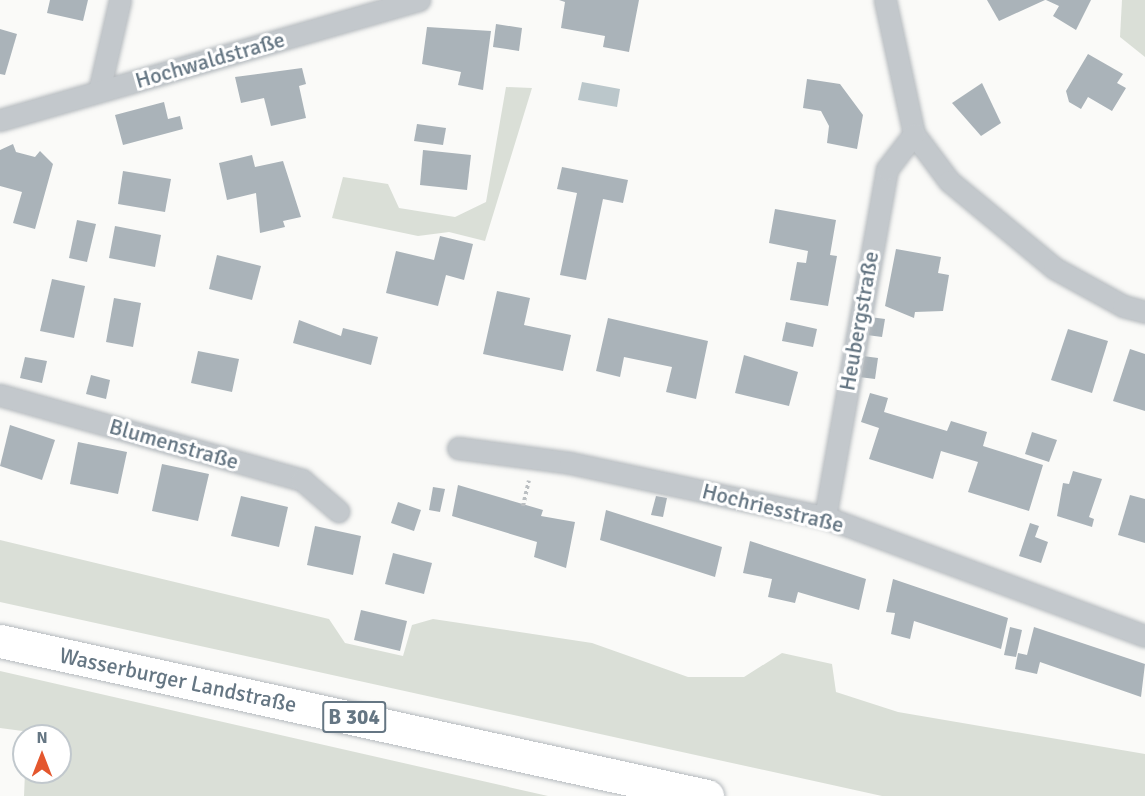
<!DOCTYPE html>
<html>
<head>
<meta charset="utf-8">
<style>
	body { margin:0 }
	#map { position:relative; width:1145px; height:796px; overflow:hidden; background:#fafaf8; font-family:Signika,sans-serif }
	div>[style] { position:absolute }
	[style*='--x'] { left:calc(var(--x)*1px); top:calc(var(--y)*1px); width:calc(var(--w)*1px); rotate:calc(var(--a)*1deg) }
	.green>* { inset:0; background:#dadfd7 }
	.water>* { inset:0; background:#bbc7cb }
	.building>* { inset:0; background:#aab3b9 }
	.path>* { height:4px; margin-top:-2px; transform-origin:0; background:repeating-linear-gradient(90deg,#bbbfc2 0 3px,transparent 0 6px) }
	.roads { filter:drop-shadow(0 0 2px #b5babe) drop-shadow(0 0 2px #b5babe) }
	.street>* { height:21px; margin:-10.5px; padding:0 10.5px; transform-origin:10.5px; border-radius:10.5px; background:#c3c8cc }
	.primary>* { height:33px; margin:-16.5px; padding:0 16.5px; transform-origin:16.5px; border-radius:16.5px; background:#fff }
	span { translate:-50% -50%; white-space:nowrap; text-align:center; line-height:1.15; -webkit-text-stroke:6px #fff; paint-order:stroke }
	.shield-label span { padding:2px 4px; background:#fff; border:2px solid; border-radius:4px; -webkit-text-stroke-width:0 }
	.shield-label { font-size:21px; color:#657683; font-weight:700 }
	.street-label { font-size:22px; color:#657683 }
	.north { position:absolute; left:12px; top:724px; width:60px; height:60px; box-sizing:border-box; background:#fff; border:2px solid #c1c8cd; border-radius:50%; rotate:0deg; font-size:16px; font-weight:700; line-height:24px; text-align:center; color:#657683 }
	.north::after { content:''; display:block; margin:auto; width:21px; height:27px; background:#e4572e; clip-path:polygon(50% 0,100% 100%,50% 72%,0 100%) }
</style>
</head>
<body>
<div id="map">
	<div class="green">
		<div style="clip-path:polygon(1122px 0,1145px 0,1145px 57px,1120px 37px)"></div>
		<div style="clip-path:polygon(506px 87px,532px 88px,485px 241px,449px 232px,418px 236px,332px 218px,343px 177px,388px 184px,399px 208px,455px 217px,486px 202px)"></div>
		<div style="clip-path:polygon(0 540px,329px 619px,345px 643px,403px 656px,412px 625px,433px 619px,592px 643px,688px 677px,744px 677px,782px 653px,832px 664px,836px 692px,898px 712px,1145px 754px,1145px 796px,882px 796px,0 602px)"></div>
		<div style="clip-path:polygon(0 671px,548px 796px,24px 796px,25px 772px,60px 772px,60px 736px,0 728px)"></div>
	</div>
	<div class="water">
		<div style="clip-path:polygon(582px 82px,620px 89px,617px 107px,578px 100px)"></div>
	</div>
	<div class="building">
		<div style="clip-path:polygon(50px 0,88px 0,83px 21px,47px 13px)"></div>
		<div style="clip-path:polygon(559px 0,639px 0,629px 52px,603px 47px,605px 36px,561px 28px,565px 2px)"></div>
		<div style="clip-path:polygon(987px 0,1045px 0,999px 21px)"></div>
		<div style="clip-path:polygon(1046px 0,1091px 0,1076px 30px,1053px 16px,1059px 6px)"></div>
		<div style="clip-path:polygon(496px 24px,522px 28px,519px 51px,493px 47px)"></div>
		<div style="clip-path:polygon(427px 27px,491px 31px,483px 90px,458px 85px,461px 72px,422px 64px)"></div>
		<div style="clip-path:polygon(0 29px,17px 34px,5px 75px,0 74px)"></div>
		<div style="clip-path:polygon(1088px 54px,1123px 74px,1117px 83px,1126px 88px,1112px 111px,1088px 97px,1081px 109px,1069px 102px,1066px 91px)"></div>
		<div style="clip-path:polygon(302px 68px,306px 84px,299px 86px,306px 118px,271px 126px,264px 98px,241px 103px,235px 77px)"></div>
		<div style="clip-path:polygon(807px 79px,840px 84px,863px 115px,857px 149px,827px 143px,829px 126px,821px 111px,803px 108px)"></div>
		<div style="clip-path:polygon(982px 83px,1001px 123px,981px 136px,952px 103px)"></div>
		<div style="clip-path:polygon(164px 102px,168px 119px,180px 116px,183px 129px,123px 145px,115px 115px)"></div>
		<div style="clip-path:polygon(417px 124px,446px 128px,443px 145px,414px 141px)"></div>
		<div style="clip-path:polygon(13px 144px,16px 152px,35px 157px,40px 151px,53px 164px,35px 229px,13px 223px,22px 192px,0 186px,0 150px)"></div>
		<div style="clip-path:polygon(423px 150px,471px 155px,467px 190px,420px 185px)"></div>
		<div style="clip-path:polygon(252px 155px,255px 167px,283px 161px,301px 217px,283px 221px,285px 227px,260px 233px,256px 193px,227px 200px,219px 163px)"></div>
		<div style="clip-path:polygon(562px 167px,628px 180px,623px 203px,603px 199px,586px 280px,560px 275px,577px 193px,557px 189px)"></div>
		<div style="clip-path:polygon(123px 171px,171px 179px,165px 212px,118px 204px)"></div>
		<div style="clip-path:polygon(775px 209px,836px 220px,830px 255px,837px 256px,828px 306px,790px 300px,797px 262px,806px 263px,808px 251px,769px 243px)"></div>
		<div style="clip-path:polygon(77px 220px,96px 224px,87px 262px,69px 258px)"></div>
		<div style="clip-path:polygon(115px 226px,161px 235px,155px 267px,109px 258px)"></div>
		<div style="clip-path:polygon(440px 236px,473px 244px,464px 280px,446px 275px,438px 306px,386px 293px,396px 251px,434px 260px)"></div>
		<div style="clip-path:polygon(896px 249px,941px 257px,938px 273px,949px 275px,943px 311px,915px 312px,914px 318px,885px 306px)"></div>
		<div style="clip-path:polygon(217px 255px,261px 266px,252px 300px,209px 289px)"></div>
		<div style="clip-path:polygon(52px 279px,85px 286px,74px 338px,40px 331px)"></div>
		<div style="clip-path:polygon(497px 291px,530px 298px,524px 325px,571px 335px,563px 371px,483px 354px)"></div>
		<div style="clip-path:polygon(114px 298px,141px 303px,133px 347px,106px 342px)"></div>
		<div style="clip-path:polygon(870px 317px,885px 319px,882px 337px,867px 335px)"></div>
		<div style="clip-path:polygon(608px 318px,708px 341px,696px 399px,666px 392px,672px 367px,624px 357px,620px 377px,596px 371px)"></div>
		<div style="clip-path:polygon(299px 320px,341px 336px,343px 328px,378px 337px,371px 365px,293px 343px)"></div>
		<div style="clip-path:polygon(786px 322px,817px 329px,813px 347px,782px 341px)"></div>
		<div style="clip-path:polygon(1068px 329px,1108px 341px,1092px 393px,1051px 380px)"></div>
		<div style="clip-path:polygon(1130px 349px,1145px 354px,1145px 411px,1113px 401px)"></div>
		<div style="clip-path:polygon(198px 351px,239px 359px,232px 392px,191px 383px)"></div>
		<div style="clip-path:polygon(744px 355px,798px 372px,789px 406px,735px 393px)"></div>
		<div style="clip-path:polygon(863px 356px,878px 358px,875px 379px,859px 377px)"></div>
		<div style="clip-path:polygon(25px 357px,47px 361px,42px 383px,20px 378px)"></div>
		<div style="clip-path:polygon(91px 375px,110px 380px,106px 399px,86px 394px)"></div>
		<div style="clip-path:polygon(870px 393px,888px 398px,884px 412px,947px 431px,951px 421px,987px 432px,983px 446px,1043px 465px,1029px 511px,968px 492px,978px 462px,941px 451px,933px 479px,869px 459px,879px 428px,861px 422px)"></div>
		<div style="clip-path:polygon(10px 425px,55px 440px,42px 480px,0 466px)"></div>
		<div style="clip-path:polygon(1032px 432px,1057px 440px,1049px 462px,1025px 454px)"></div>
		<div style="clip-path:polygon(78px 442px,127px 452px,118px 494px,70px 484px)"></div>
		<div style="clip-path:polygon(162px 464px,209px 474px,198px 521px,152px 511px)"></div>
		<div style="clip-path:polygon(1073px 471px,1102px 479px,1089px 517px,1094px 519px,1092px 527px,1057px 516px,1063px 483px,1069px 484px)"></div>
		<div style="clip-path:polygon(458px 485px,543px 510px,541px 516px,575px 522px,566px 568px,534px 557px,537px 542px,452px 516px)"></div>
		<div style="clip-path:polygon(433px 487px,445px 489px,440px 512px,429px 510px)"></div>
		<div style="clip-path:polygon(1130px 495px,1145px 499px,1145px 543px,1118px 535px)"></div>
		<div style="clip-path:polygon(241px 496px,288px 507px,279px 547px,231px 536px)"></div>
		<div style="clip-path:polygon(656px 496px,667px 498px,663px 517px,651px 515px)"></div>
		<div style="clip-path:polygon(398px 502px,421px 510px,414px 531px,391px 523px)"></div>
		<div style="clip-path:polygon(606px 510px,722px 547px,715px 577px,600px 540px)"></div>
		<div style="clip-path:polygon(1030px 523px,1039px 526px,1035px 537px,1048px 542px,1041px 563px,1019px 556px)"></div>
		<div style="clip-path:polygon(315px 526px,361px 536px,353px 575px,307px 565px)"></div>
		<div style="clip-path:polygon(750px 541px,866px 579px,859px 610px,798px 592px,795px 603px,768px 597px,772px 579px,743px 573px)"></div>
		<div style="clip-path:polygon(393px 553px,432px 563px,424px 594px,385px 584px)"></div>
		<div style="clip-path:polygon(893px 579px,1008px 618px,1001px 649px,914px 621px,910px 639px,891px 634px,895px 613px,886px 612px)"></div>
		<div style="clip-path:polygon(361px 610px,407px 621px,400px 651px,354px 640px)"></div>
		<div style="clip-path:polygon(1010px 627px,1022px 630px,1016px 657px,1004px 655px)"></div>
		<div style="clip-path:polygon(1034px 627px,1145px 664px,1141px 697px,1040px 662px,1037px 674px,1015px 669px,1018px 653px,1027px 655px)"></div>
	</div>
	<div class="path">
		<div style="--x:523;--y:506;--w:26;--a:-77"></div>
	</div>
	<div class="roads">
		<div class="street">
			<div style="--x:885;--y:0;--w:137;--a:77.8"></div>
			<div style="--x:914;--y:134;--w:59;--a:53.3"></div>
			<div style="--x:949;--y:181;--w:136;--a:39.6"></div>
			<div style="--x:1054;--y:268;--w:79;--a:28.8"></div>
			<div style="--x:1123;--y:306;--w:23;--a:15"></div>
			<div style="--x:99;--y:91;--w:93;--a:-77"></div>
			<div style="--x:0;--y:120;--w:436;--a:-16"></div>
			<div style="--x:0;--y:395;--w:314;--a:15.7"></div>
			<div style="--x:302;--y:480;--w:48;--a:40.7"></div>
			<div style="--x:458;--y:448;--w:113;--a:7.6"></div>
			<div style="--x:570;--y:463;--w:261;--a:12"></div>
			<div style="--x:825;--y:517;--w:341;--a:20.4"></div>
			<div style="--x:825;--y:517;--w:353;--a:-79.9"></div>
			<div style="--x:887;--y:169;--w:44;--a:-52.4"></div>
		</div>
		<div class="primary">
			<div style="--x:0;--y:641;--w:724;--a:12.37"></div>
		</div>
	</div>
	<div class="shield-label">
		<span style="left:354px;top:717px">B 304</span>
	</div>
	<div class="street-label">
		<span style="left:210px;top:60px;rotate:-16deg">Hochwaldstraße</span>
		<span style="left:859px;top:321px;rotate:-80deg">Heubergstraße</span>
		<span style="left:174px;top:444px;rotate:16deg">Blumenstraße</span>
		<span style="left:773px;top:508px;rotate:14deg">Hochriesstraße</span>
		<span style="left:178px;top:680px;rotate:12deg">Wasserburger Landstraße</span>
	</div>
	<div class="north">N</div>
</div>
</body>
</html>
